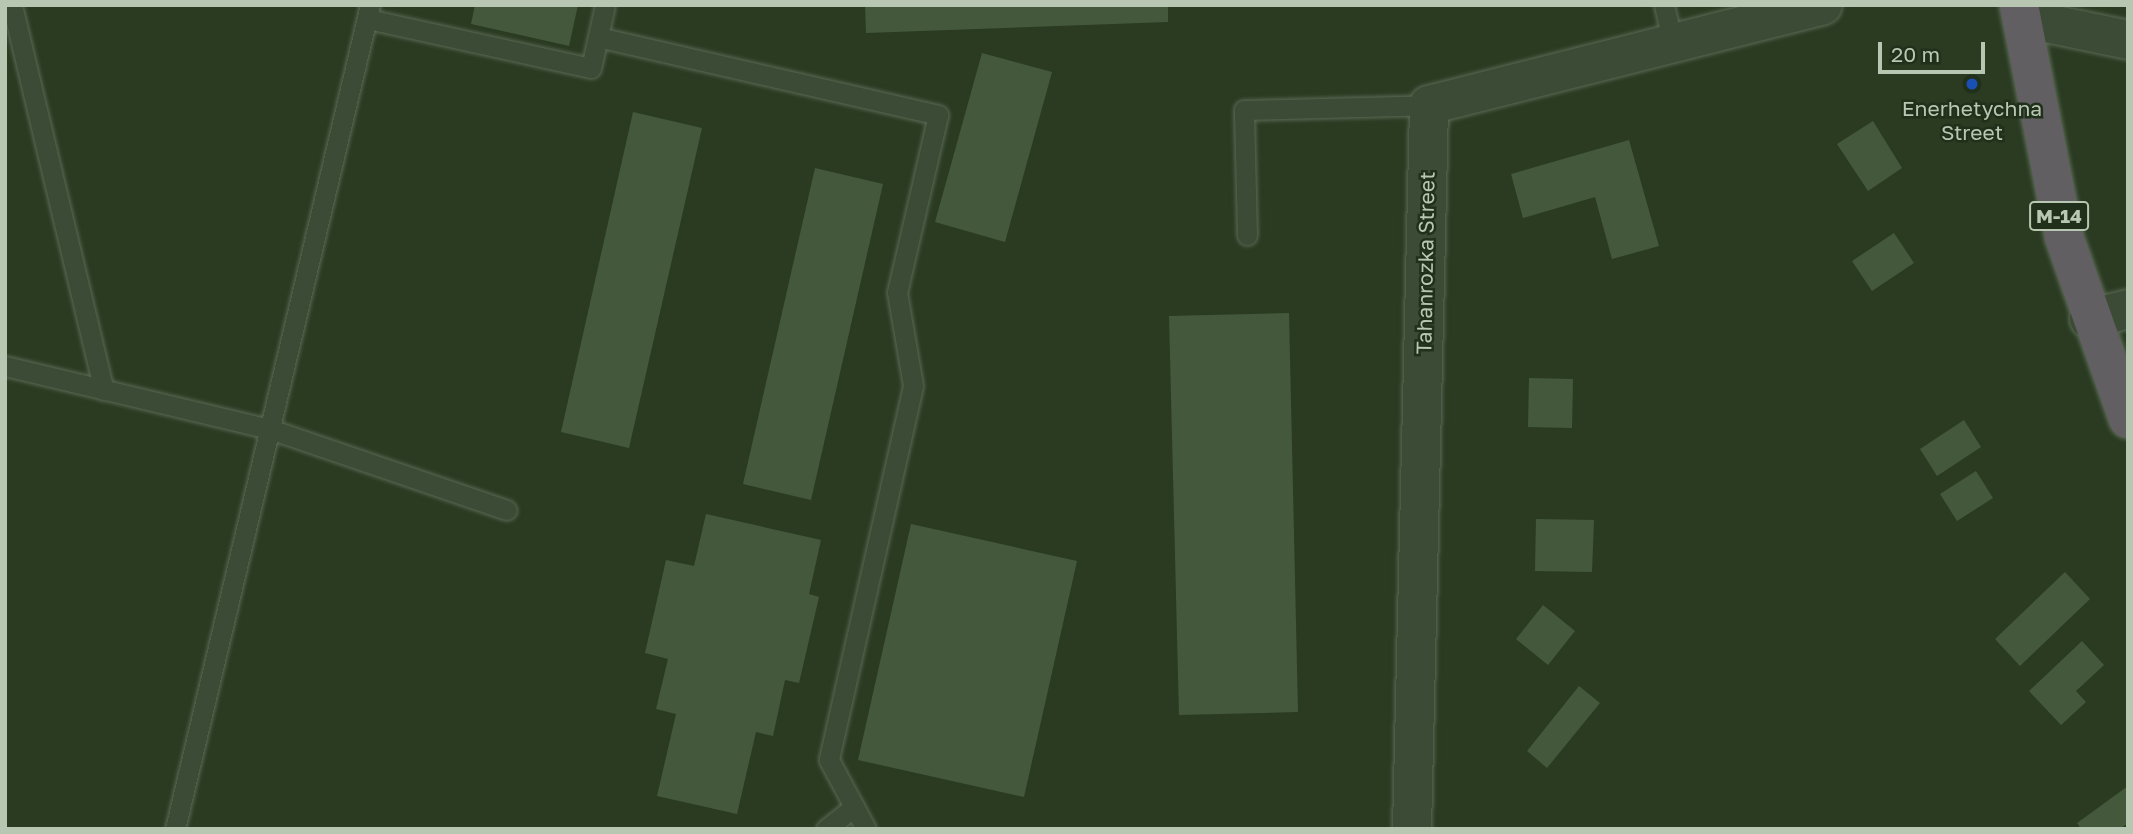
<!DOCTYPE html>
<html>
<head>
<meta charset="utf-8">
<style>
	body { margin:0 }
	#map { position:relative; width:2133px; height:834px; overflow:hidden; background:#2a3b22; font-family:"Golos Text",sans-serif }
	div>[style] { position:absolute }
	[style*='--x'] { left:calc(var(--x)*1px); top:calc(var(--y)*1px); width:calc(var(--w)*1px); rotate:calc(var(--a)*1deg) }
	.building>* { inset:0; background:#44593c }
	.roads { filter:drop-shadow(0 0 2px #5a6954) drop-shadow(0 0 2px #5a6954) }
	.service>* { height:19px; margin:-9.5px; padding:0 9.5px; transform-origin:9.5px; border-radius:9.5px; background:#3c4b36 }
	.minor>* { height:38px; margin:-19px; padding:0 19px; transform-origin:19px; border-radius:19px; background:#3c4b36 }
	.trunk>* { height:38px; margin:-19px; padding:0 19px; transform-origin:19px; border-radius:19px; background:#625f62 }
	.dots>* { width:19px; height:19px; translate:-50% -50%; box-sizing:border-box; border:4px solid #21301b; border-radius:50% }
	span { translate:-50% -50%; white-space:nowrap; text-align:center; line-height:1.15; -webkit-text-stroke:5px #21301b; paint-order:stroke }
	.shield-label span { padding:2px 5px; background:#21301b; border:2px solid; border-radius:5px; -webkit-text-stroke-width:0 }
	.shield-label { font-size:19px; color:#b7c7b1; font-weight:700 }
	.poi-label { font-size:21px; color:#b7c7b1 }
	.street-label { font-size:21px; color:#b7c7b1 }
	.frame { position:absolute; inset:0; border:7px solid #b7c7b1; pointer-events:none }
	.scale { position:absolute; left:1878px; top:42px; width:107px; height:32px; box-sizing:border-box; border:4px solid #b7c7b1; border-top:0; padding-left:9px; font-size:21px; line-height:24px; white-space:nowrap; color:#b7c7b1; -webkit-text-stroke:5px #21301b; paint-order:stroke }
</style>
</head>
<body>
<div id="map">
	<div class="building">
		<div style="clip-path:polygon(475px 5px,578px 5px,569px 46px,471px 24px)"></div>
		<div style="clip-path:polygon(865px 5px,1168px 5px,1168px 22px,866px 33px)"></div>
		<div style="clip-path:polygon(982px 53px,1052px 72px,1005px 242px,935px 222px)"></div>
		<div style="clip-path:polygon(633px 112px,702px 128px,629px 448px,561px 432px)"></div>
		<div style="clip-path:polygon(1873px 121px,1902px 168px,1868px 191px,1837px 144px)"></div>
		<div style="clip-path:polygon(1629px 140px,1659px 246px,1612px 259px,1595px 197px,1523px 218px,1511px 174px)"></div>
		<div style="clip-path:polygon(815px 168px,883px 184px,811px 500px,743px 484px)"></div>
		<div style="clip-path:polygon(1894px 233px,1914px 263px,1872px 291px,1852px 261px)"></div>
		<div style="clip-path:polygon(1289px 313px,1298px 712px,1179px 715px,1169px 316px)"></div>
		<div style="clip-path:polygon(1529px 378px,1573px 379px,1572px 428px,1528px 427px)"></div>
		<div style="clip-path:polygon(1964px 420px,1981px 447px,1937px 476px,1920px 449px)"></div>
		<div style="clip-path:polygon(1976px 471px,1993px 498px,1957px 521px,1940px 494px)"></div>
		<div style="clip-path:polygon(706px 514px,821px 540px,809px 594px,819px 597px,799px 683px,785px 680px,773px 736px,756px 732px,737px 814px,657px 796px,676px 714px,656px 709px,668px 659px,645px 653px,666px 560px,694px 566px)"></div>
		<div style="clip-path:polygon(1536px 519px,1594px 520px,1592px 572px,1535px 571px)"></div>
		<div style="clip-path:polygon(911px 524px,1077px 561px,1024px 797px,858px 760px)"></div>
		<div style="clip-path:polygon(2065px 572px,2090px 599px,2020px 666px,1995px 639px)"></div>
		<div style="clip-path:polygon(1543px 605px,1575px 631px,1548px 665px,1516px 639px)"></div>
		<div style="clip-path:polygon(2082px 641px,2104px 665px,2076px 691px,2086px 702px,2061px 725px,2029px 691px)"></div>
		<div style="clip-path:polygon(1579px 686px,1600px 703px,1547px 768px,1527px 751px)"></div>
		<div style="clip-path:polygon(2128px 786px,2128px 823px,2120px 829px,2081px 829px,2077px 823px)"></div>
	</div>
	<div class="roads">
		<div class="service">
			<div style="--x:12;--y:5;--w:396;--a:76.6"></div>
			<div style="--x:1664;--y:5;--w:39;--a:77"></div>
			<div style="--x:368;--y:19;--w:228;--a:12.4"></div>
			<div style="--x:591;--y:68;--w:65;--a:-77.5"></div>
			<div style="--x:598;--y:37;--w:349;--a:12.9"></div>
			<div style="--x:938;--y:115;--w:182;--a:103"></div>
			<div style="--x:897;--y:292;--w:95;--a:80.3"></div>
			<div style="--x:913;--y:386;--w:383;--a:102.7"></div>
			<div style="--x:829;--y:760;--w:78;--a:61.8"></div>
			<div style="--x:1247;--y:235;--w:125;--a:-91.4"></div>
			<div style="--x:1244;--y:110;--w:185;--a:-1.5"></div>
			<div style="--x:5;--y:366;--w:272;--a:13.4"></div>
			<div style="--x:270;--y:429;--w:250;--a:18.9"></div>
			<div style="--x:175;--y:829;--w:847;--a:-76.69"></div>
			<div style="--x:826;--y:829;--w:36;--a:-38"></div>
		</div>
		<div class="minor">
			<div style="--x:2022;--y:18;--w:108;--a:11.7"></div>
			<div style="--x:2089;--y:319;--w:40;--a:-14.4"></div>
			<div style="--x:1412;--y:829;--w:724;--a:-88.65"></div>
			<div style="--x:1429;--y:105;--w:406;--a:-14.2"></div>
		</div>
		<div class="trunk">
			<div style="--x:2019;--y:5;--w:236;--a:79"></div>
			<div style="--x:2064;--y:237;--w:193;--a:70.6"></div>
		</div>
	</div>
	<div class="dots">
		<div style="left:1972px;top:84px;background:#1a4fb4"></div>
	</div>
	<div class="shield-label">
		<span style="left:2059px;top:216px">М-14</span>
	</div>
	<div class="poi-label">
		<span style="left:1972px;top:120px">Enerhetychna<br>Street</span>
	</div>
	<div class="street-label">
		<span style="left:1425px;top:263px;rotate:-89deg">Tahanrozka Street</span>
	</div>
	<div class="frame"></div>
	<div class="scale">20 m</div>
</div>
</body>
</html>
